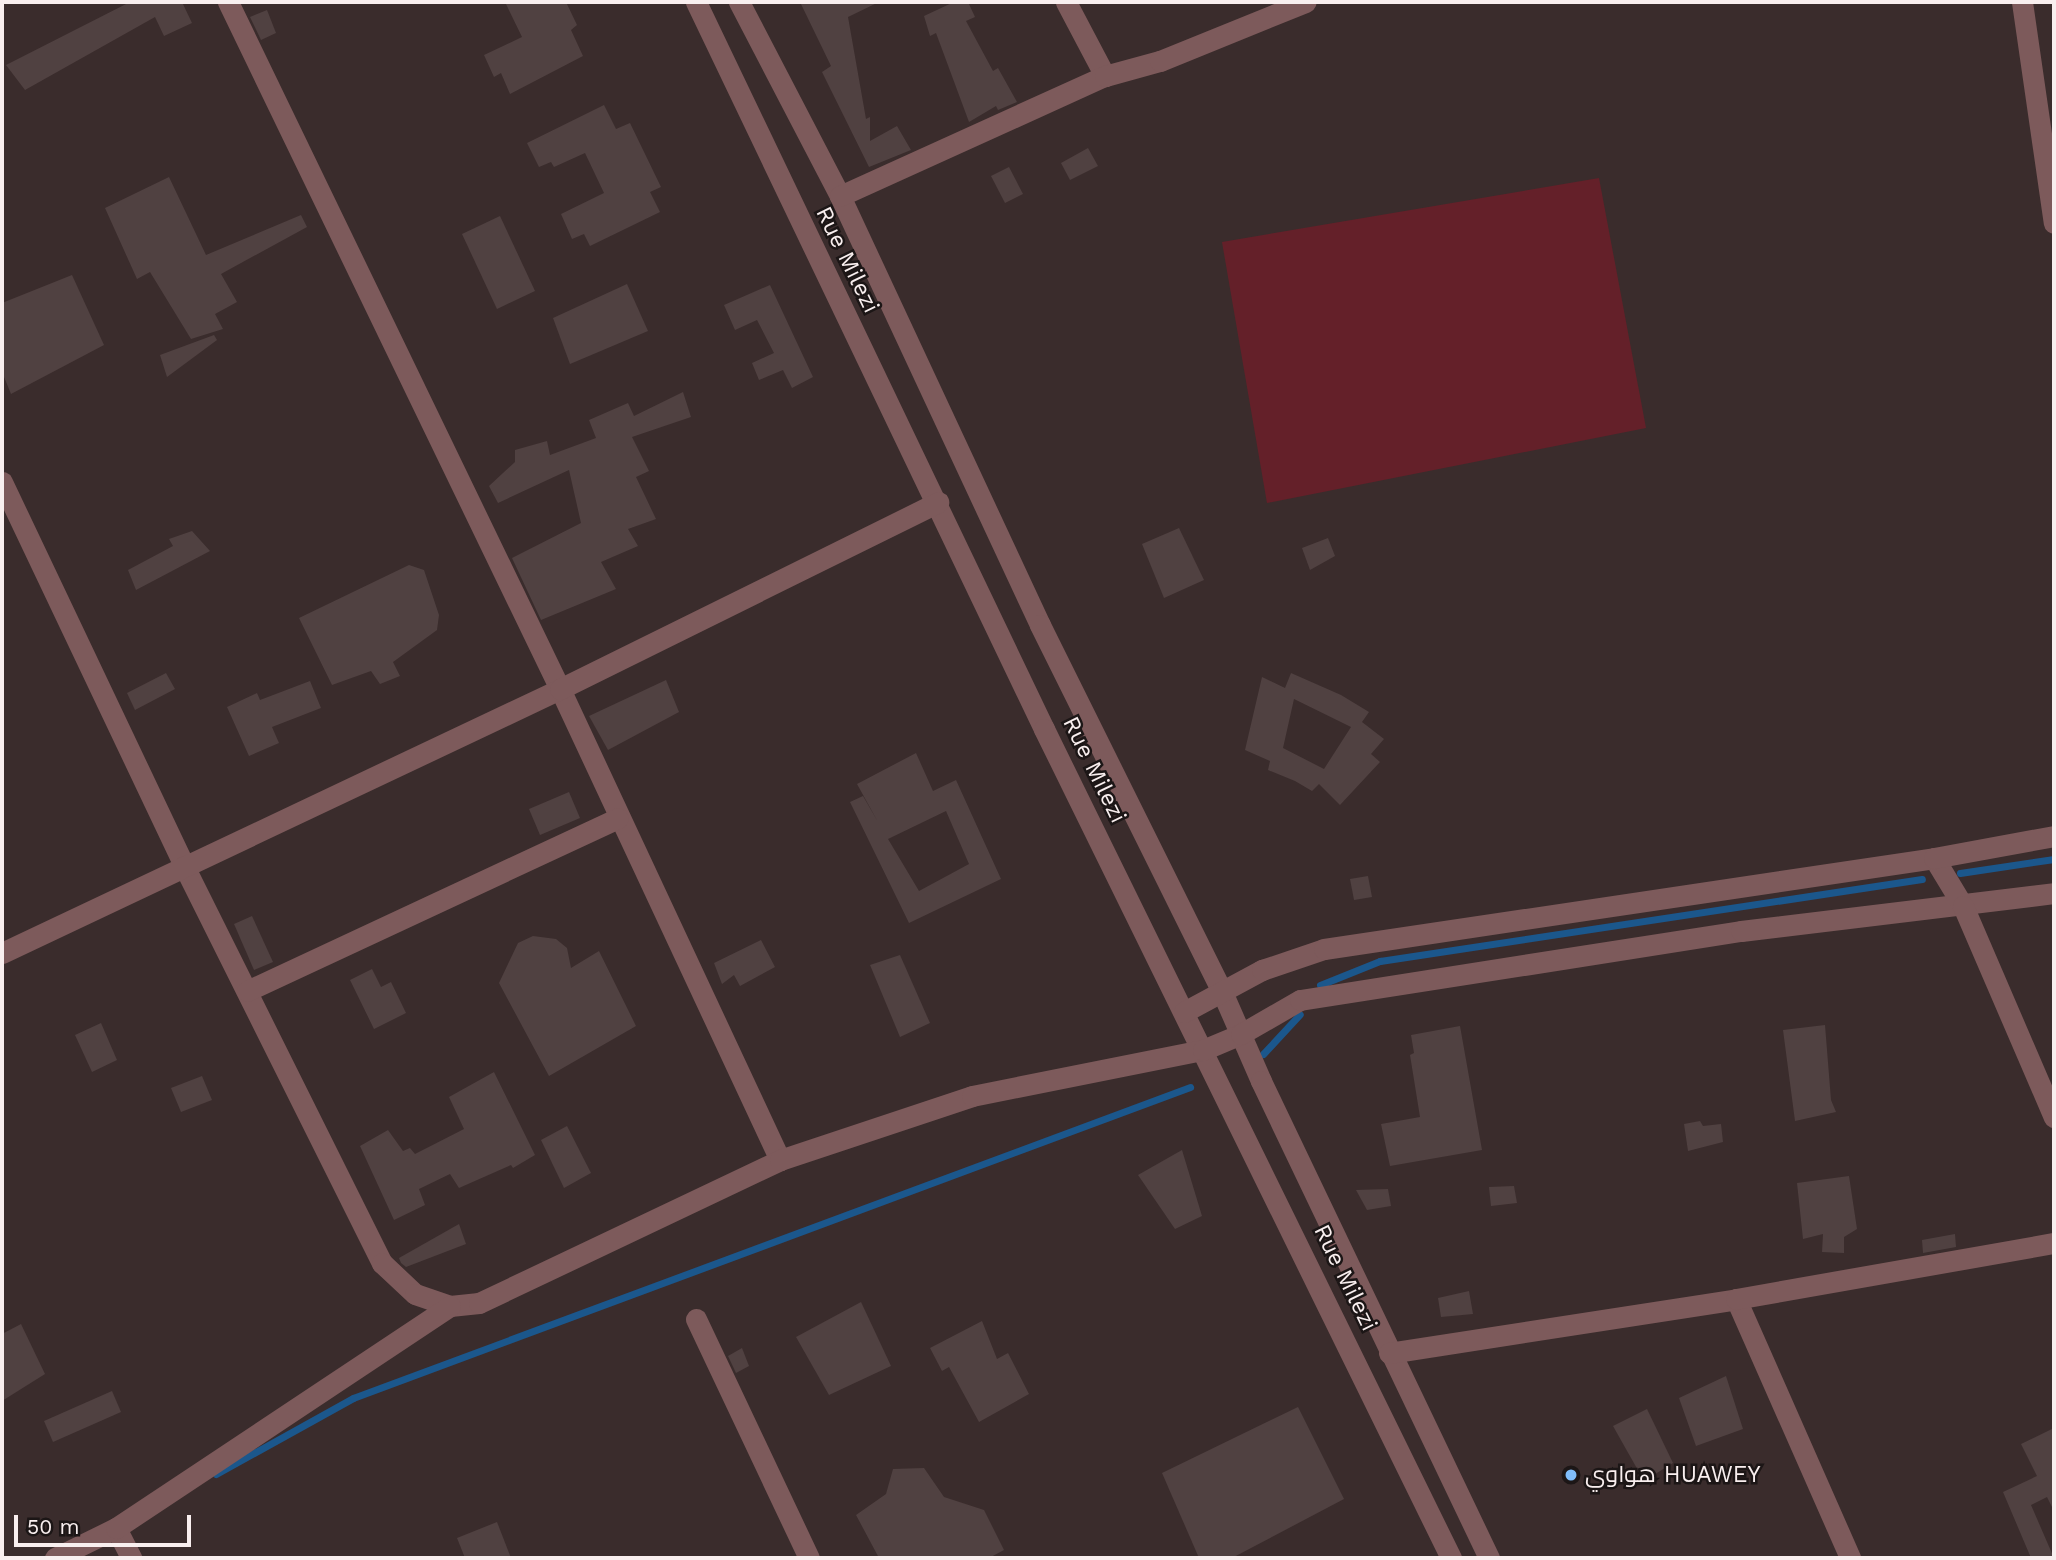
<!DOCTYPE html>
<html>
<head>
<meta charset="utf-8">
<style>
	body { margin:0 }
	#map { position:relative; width:2056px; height:1560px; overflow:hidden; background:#3a2c2c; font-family:"Work Sans",Cairo,sans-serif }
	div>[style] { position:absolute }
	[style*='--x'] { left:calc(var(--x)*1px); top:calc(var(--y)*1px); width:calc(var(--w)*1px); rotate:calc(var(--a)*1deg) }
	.green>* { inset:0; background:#642029 }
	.stream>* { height:7px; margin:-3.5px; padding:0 3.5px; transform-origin:3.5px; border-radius:3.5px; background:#1b578c }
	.building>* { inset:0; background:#504141 }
	.minor>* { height:21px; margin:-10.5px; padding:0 10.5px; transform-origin:10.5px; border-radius:10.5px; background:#7d5a5b }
	.dots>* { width:19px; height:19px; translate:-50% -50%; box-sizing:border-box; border:4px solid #1c1616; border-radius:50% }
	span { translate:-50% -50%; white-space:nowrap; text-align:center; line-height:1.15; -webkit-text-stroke:5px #1c1616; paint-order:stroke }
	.street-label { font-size:23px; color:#f9efef }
	.poi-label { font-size:23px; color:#f9efef }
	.left { translate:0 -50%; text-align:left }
	.frame { position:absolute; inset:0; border:4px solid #f9efef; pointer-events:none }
	.scale { position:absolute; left:14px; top:1515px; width:177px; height:32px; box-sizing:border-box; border:4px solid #f9efef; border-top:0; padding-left:9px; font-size:21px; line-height:24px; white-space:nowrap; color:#f9efef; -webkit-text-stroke:5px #1c1616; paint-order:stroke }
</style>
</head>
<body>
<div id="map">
	<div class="green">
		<div style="clip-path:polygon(1599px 178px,1646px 428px,1267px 503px,1222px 242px)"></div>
	</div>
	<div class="stream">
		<div style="--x:1960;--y:873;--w:95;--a:-8.5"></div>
		<div style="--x:1320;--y:985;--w:65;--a:-21.8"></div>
		<div style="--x:1380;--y:961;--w:548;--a:-8.6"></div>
		<div style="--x:1263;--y:1054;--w:54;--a:-47.2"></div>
		<div style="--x:216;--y:1474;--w:157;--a:-29"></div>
		<div style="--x:353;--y:1398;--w:893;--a:-20.38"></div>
	</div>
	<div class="building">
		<div style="clip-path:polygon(130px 2px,182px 2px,192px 23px,164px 36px,155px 17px,25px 90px,6px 65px)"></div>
		<div style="clip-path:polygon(505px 2px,566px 2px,577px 25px,571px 30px,583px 56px,510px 94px,501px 73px,494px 77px,484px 55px,522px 37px)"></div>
		<div style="clip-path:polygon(800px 2px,879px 2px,848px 17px,866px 119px,870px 117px,870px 141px,897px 126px,911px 150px,869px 167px,822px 72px,831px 66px)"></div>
		<div style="clip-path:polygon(954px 2px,968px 2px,975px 17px,966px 21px,993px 71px,998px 68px,1017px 102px,998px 110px,996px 106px,969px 122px,936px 33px,930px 36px,924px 16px)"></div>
		<div style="clip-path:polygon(267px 10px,276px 33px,261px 40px,250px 17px)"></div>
		<div style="clip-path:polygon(604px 105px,616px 129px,630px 123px,661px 187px,650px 192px,660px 212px,590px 246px,584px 234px,572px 239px,561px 214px,604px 193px,585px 153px,554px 167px,551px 162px,539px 167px,527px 143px)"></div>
		<div style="clip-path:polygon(1088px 148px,1098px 166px,1070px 180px,1061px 163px)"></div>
		<div style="clip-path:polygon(1009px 167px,1023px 194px,1005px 203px,991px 176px)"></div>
		<div style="clip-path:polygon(169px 177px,206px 255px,301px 215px,307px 227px,221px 274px,237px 302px,215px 314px,223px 329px,191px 339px,150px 272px,137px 279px,105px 208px)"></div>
		<div style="clip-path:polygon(500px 216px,535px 291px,497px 309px,462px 234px)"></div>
		<div style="clip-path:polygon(72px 275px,104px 345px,11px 394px,2px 372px,2px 303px)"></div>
		<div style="clip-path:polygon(627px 284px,648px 331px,570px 364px,553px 318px)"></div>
		<div style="clip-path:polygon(770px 285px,813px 377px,792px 388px,783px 370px,759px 380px,752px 363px,774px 353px,757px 320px,735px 330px,724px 305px)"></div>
		<div style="clip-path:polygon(214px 335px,217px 340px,167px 377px,160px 355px)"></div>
		<div style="clip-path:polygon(683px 392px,691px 417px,632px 437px,649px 471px,636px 477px,656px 519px,628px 529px,638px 546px,601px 562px,616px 589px,541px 620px,512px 558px,581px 523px,569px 470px,498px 503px,489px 486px,515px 462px,515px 450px,547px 441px,550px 455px,596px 438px,589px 420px,628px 403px,634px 416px)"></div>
		<div style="clip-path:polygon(1179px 528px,1204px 580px,1164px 598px,1142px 544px)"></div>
		<div style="clip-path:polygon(192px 531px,210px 551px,136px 590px,128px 570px,173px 546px,169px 539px)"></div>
		<div style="clip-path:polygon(1328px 538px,1335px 556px,1310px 570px,1302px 548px)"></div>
		<div style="clip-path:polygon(409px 565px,424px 570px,439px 615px,437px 630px,393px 662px,400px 676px,380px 684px,371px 671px,332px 685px,299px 618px)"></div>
		<div style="clip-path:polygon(166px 673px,175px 689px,135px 710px,127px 693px)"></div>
		<div style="clip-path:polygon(evenodd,1291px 673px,1341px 695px,1369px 712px,1362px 722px,1384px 739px,1371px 754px,1380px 762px,1340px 805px,1319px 784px,1312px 791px,1295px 781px,1268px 770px,1270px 761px,1245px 750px,1262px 677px,1285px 688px,1291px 673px,1294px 699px,1351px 727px,1324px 769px,1283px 748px,1294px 699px)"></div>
		<div style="clip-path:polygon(666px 680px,679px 712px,608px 750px,589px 716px)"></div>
		<div style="clip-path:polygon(310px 681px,321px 708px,272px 727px,279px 743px,249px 756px,227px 707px,257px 693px,260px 700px)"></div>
		<div style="clip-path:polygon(evenodd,916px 753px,933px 791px,956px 780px,1001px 879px,909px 923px,850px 802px,863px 796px,878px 822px,857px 784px,916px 753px,946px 811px,969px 864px,919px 891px,888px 839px,946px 811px)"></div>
		<div style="clip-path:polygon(569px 792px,580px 818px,540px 835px,529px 809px)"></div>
		<div style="clip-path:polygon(1368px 876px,1372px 897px,1354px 900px,1350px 879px)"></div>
		<div style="clip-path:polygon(252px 916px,273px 962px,254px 970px,234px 924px)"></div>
		<div style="clip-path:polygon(533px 936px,556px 939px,567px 948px,571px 968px,599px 951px,636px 1026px,549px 1076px,499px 983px,518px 943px)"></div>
		<div style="clip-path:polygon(761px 940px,775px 967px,740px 986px,734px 975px,722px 984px,714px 963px)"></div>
		<div style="clip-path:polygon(900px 955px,930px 1023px,900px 1037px,870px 965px)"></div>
		<div style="clip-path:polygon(372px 969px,381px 987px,391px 982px,406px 1013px,374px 1029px,350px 980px)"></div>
		<div style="clip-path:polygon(101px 1023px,117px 1060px,92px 1072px,75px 1035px)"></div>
		<div style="clip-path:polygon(1825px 1025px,1831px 1100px,1836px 1112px,1795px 1121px,1783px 1030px)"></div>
		<div style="clip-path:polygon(1460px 1026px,1482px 1150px,1390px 1166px,1381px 1124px,1420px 1117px,1410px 1055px,1414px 1053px,1411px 1035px)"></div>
		<div style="clip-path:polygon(494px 1072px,535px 1155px,513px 1168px,511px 1165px,459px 1188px,450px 1174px,419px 1189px,425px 1205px,394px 1220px,360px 1146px,388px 1130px,403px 1151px,410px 1148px,415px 1154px,464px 1129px,449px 1097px)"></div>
		<div style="clip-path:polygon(202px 1076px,212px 1100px,181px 1112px,171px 1088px)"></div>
		<div style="clip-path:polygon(1700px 1121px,1703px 1126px,1721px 1124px,1723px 1142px,1688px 1151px,1684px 1124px)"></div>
		<div style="clip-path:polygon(567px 1126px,591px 1173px,564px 1188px,541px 1140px)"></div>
		<div style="clip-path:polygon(1182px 1150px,1202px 1216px,1175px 1229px,1138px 1175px)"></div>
		<div style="clip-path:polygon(1849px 1176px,1857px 1229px,1844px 1237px,1844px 1253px,1822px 1252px,1823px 1234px,1803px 1239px,1797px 1183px)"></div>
		<div style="clip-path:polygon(1514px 1186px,1517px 1203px,1491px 1206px,1489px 1187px)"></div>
		<div style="clip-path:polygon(1388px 1189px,1391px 1206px,1367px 1210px,1356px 1190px)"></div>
		<div style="clip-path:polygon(459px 1224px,466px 1244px,406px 1267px,401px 1263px,399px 1258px)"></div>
		<div style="clip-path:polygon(1955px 1234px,1956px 1247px,1923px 1253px,1922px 1240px)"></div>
		<div style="clip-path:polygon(1469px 1291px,1473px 1314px,1441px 1317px,1438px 1298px)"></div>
		<div style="clip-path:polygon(861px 1302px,891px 1366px,829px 1395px,796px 1337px)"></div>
		<div style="clip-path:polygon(982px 1321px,997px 1359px,1008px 1353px,1029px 1394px,979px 1422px,949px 1367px,942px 1371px,930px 1348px)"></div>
		<div style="clip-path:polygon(21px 1324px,45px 1374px,2px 1401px,2px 1334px)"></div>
		<div style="clip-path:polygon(742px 1348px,749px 1366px,736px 1373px,728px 1356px)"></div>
		<div style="clip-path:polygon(1726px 1376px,1743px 1429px,1696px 1446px,1679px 1398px)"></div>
		<div style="clip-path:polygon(112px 1391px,121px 1412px,53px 1442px,44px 1421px)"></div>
		<div style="clip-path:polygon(1298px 1407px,1344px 1499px,1232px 1558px,1199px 1558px,1162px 1473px)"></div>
		<div style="clip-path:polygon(1647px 1409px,1673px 1463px,1644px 1481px,1613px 1426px)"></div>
		<div style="clip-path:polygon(2054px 1428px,2054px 1511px,2047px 1497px,2031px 1505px,2054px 1558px,2031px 1558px,2003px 1492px,2037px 1476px,2021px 1444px)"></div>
		<div style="clip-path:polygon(924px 1468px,944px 1497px,984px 1510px,1004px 1550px,989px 1558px,879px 1558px,856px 1515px,886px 1494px,893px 1469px)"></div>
		<div style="clip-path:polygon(497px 1522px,511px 1558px,465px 1558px,457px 1538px)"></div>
	</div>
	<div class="minor">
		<div style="--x:228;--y:2;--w:763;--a:64.21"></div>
		<div style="--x:560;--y:689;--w:520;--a:64.96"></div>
		<div style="--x:696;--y:2;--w:806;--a:64.42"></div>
		<div style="--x:1044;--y:729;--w:924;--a:63.85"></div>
		<div style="--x:739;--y:2;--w:219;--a:62.5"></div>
		<div style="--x:840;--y:196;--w:473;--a:65"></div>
		<div style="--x:1040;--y:625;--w:412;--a:63.6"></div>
		<div style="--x:1223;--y:994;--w:95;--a:66.4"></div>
		<div style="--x:1261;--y:1081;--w:529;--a:64.45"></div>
		<div style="--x:1066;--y:2;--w:84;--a:62.2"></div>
		<div style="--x:2022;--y:2;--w:223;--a:81.8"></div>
		<div style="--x:840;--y:196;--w:291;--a:-24.4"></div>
		<div style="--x:1105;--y:76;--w:57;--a:-15.3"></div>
		<div style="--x:1160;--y:61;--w:157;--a:-22.1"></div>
		<div style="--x:2;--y:482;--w:425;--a:64.6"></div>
		<div style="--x:184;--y:866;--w:444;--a:63.5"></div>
		<div style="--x:382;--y:1263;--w:45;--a:43.2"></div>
		<div style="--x:415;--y:1294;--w:37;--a:19"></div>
		<div style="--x:450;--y:1306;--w:29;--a:-6"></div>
		<div style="--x:479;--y:1303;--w:333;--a:-25.4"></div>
		<div style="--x:780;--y:1160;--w:202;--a:-18.4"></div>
		<div style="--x:972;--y:1096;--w:236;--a:-11.3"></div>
		<div style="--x:1203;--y:1050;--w:41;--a:-22.8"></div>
		<div style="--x:1241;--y:1034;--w:68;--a:-30"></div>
		<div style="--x:1300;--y:1000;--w:446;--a:-8.9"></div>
		<div style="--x:1741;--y:931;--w:315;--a:-6.9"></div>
		<div style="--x:1934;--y:858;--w:56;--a:58.9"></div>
		<div style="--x:1963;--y:906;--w:230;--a:66.7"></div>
		<div style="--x:2;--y:953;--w:617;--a:-25.32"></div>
		<div style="--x:560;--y:689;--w:422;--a:-26.3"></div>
		<div style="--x:247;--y:991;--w:409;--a:-25"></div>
		<div style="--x:1184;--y:1012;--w:89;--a:-28.3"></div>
		<div style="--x:1262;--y:970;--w:65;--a:-18.7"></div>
		<div style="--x:1324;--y:949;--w:617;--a:-8.48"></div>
		<div style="--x:1934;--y:858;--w:122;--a:-10.4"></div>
		<div style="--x:1736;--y:1299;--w:283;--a:66.2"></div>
		<div style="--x:696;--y:1319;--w:264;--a:64.7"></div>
		<div style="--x:1389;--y:1353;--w:351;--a:-8.8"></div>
		<div style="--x:1736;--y:1299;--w:323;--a:-10"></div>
		<div style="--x:116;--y:1528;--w:34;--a:63"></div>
		<div style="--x:55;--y:1558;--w:68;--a:-26.2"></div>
		<div style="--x:116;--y:1528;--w:401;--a:-33.6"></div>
	</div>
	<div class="dots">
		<div style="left:1571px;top:1475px;background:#7fbdfa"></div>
	</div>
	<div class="street-label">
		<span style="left:847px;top:260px;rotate:64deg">Rue Milezi</span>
		<span style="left:1094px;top:770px;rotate:64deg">Rue Milezi</span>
		<span style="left:1345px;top:1278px;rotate:64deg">Rue Milezi</span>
	</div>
	<div class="poi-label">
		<span class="left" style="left:1585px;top:1475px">هواوي HUAWEY</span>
	</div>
	<div class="frame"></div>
	<div class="scale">50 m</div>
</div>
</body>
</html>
